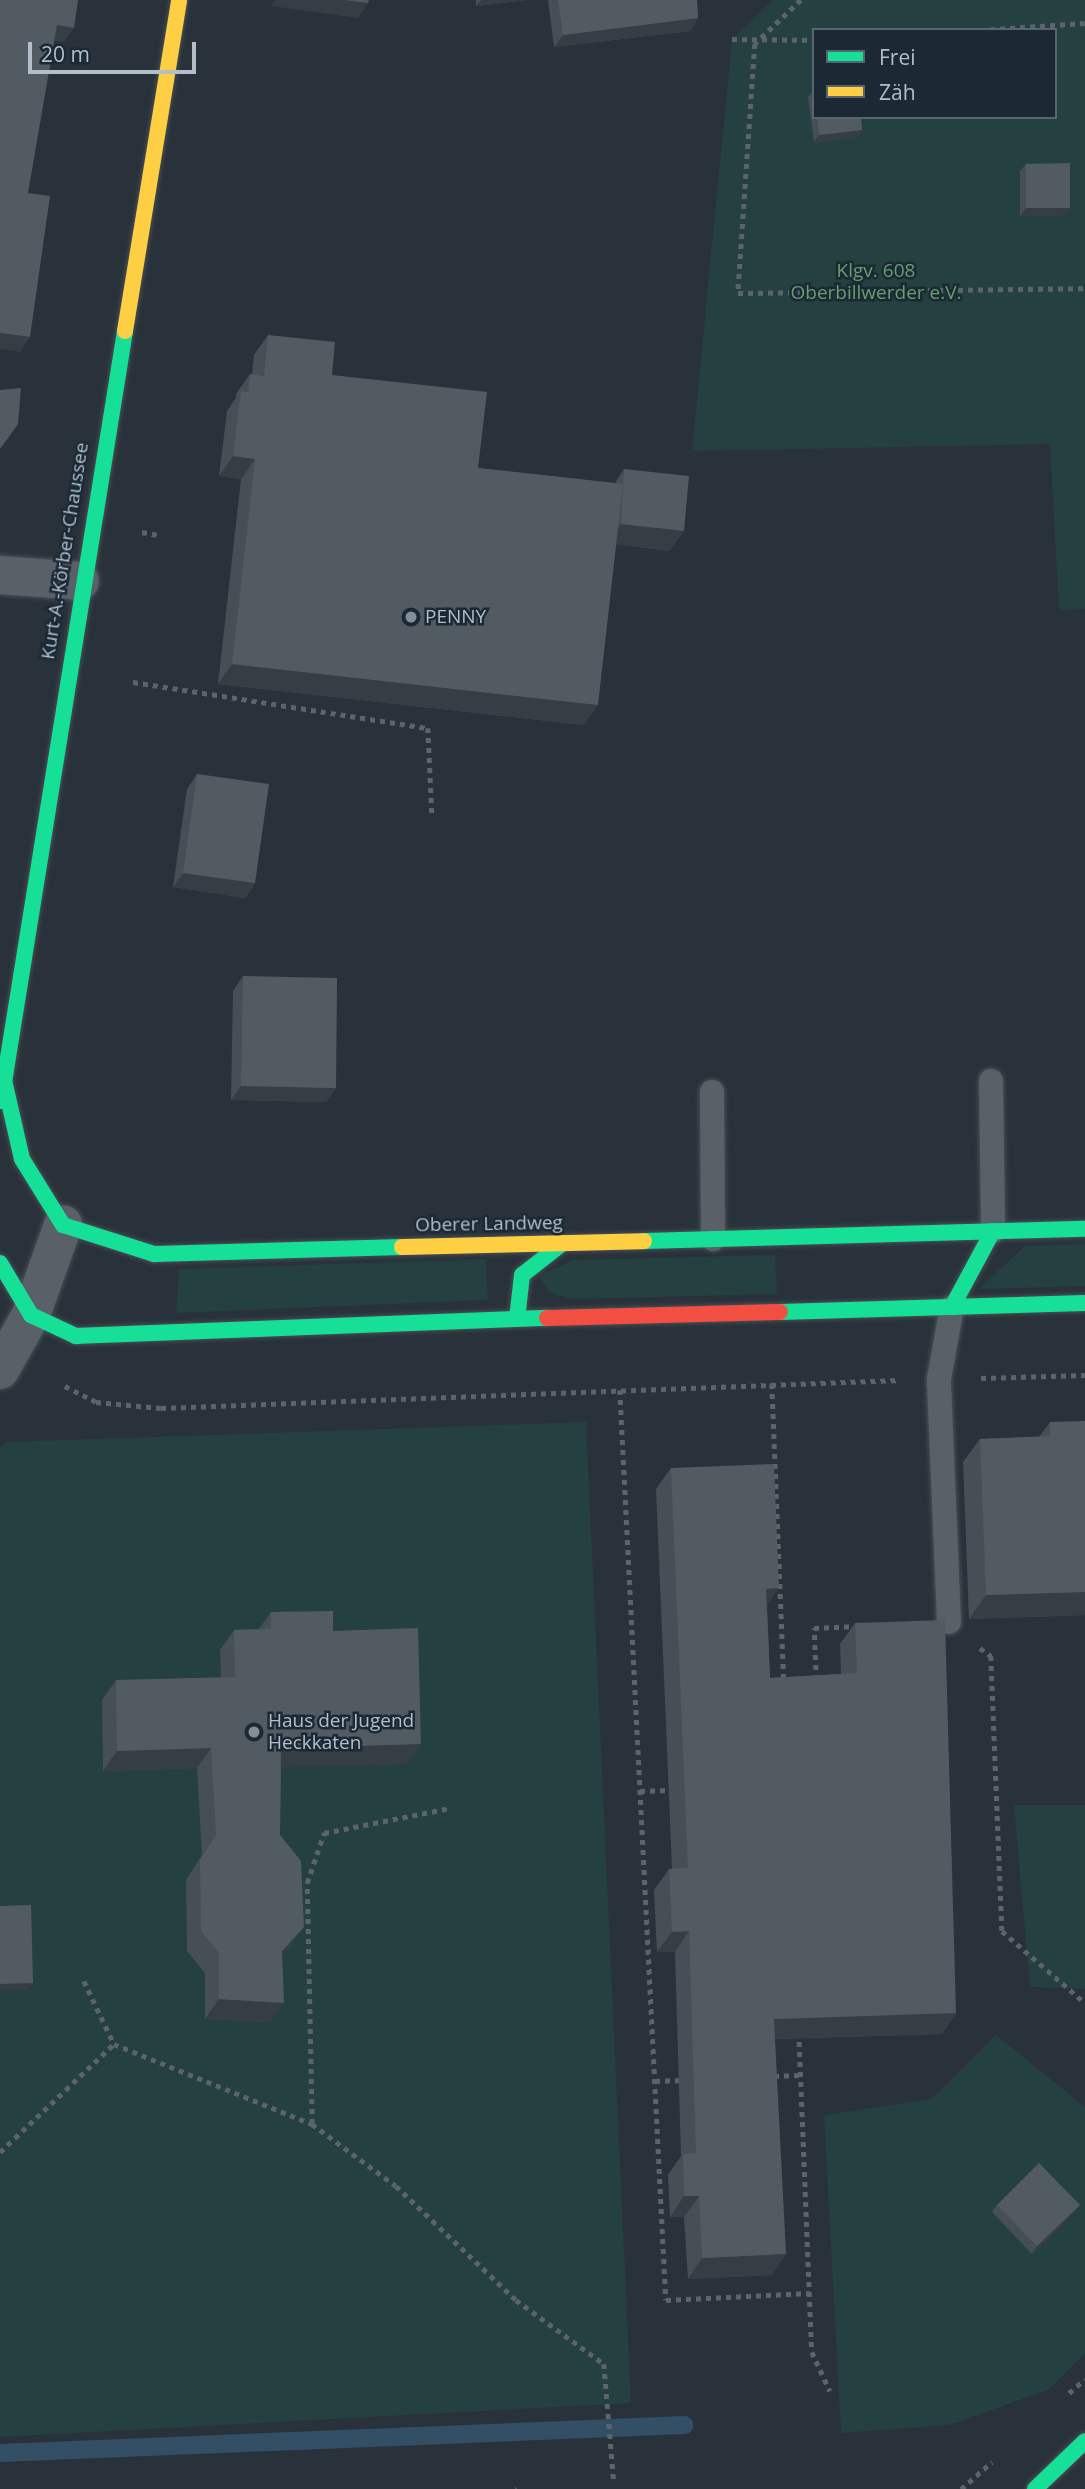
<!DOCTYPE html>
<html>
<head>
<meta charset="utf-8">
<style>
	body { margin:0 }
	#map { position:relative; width:1085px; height:2489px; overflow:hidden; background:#29323a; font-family:"Open Sans",sans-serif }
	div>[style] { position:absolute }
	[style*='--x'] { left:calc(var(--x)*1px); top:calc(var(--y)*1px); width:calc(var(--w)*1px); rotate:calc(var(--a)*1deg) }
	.green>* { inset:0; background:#254040 }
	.stream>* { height:18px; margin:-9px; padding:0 9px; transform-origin:9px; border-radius:9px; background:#334f66 }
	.path>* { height:4.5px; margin-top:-2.25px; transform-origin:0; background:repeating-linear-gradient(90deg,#5c646a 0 5px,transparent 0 10px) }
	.roads { filter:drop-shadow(0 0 2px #474e54) drop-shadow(0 0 2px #474e54) }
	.lane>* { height:24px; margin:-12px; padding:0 12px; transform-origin:12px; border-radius:12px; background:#596067 }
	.street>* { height:38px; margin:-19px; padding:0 19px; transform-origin:19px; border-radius:19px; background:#596067 }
	.fast>* { height:16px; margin:-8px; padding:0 8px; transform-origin:8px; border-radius:8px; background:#16e098 }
	.slow>* { height:16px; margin:-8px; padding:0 8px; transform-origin:8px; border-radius:8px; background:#ffcf43 }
	.jam>* { height:16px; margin:-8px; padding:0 8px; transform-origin:8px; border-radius:8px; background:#f24e42 }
	.wall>* { inset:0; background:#464e56 }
	.shaded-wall>* { inset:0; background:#363e45 }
	.building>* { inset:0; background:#525b62 }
	.dots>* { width:19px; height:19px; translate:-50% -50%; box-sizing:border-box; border:4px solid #1b2935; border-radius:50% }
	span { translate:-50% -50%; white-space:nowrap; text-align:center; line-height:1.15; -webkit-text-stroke:5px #1b2935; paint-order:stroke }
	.park-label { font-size:19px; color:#679f6c }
	.street-label { font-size:19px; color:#b2bfcb }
	.poi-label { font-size:19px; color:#b2bfcb }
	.left { translate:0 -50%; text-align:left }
	.legend { position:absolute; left:812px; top:28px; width:245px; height:91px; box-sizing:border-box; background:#1b2935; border:2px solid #576571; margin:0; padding:9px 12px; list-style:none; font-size:21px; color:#b2bfcb }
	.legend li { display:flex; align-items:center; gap:14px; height:35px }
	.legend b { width:35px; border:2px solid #576571 }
	.scale { position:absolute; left:28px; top:42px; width:168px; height:32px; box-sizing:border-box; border:4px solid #b2bfcb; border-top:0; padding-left:9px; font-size:21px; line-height:24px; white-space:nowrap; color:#b2bfcb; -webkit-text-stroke:5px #1b2935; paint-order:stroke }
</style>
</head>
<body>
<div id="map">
	<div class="green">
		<div style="clip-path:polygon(evenodd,773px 0,1085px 0,1085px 609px,1059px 610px,1050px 444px,692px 451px,732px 39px,773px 0,814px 30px,1055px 30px,1055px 117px,814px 117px,814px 30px)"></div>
		<div style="clip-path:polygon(1085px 1244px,1085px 1286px,979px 1289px,1025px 1246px)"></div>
		<div style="clip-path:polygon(775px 1255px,777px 1294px,571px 1299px,549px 1292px,539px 1276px,573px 1260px)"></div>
		<div style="clip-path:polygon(486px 1259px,488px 1300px,176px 1313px,179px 1269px)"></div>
		<div style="clip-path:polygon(586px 1422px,631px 2403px,0 2437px,0 1448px,6px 1442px)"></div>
		<div style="clip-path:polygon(1014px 1805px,1085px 1805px,1085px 1989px,1030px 1987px)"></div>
		<div style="clip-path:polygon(996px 2035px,1085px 2107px,1085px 2353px,1048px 2390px,949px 2425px,841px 2433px,824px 2115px,932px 2099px)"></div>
	</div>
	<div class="stream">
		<div style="--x:0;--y:2453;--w:685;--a:-2.34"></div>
	</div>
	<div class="path">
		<div style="--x:801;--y:0;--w:64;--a:136.3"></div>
		<div style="--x:755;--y:44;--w:250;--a:93.9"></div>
		<div style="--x:738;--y:293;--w:347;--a:-0.8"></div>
		<div style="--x:980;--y:30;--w:105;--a:-3.8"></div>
		<div style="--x:732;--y:39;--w:82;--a:0.7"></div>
		<div style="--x:142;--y:532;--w:16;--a:11"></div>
		<div style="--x:133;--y:682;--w:299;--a:8.9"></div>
		<div style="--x:428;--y:728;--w:85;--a:87.3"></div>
		<div style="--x:981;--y:1378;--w:104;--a:-1.7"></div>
		<div style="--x:772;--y:1384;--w:297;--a:87.7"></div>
		<div style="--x:65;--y:1386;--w:35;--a:27"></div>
		<div style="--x:96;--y:1402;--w:65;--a:5.3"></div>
		<div style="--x:161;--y:1408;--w:739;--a:-2.17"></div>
		<div style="--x:620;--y:1390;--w:911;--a:87.11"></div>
		<div style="--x:666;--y:2300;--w:144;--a:-2.8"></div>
		<div style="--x:980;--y:1648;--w:14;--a:36"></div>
		<div style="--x:991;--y:1656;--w:275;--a:87.7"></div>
		<div style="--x:1002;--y:1931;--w:110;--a:40.9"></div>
		<div style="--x:816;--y:1680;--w:52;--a:-92.2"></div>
		<div style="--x:814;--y:1628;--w:44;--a:-2.6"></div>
		<div style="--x:640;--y:1791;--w:32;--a:-2"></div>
		<div style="--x:84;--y:1981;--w:70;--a:64.5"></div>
		<div style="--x:114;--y:2044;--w:214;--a:22"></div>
		<div style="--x:312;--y:2124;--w:104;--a:36.4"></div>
		<div style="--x:396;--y:2186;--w:166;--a:43.5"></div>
		<div style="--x:516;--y:2300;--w:109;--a:36"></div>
		<div style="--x:604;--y:2364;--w:120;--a:85.2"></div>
		<div style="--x:799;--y:2032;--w:320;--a:87.7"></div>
		<div style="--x:812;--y:2352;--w:43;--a:65.2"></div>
		<div style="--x:774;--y:2076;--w:27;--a:-2"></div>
		<div style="--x:655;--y:2081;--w:29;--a:-2"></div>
		<div style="--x:312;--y:2124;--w:241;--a:-91.2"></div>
		<div style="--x:307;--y:1883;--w:53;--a:-71.2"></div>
		<div style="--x:324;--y:1833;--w:128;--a:-11.2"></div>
		<div style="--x:0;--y:2152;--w:157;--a:-43.5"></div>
		<div style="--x:1069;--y:2393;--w:21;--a:-41"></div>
		<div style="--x:516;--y:2489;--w:1;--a:-45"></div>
		<div style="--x:961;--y:2489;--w:41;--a:-41.1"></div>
	</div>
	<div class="roads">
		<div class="lane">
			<div style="--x:991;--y:1081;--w:150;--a:89.2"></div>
			<div style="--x:712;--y:1092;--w:147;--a:89.6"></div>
			<div style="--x:949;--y:1622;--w:243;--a:-92.4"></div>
			<div style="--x:939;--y:1379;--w:73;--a:-79.8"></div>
		</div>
		<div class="street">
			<div style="--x:0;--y:575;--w:80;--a:4.3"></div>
			<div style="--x:0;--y:1370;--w:63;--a:-60.6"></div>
			<div style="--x:31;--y:1315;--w:96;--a:-70.4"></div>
		</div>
		<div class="fast">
			<div style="--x:3;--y:1076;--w:85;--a:77.1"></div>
			<div style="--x:22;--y:1159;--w:78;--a:58.2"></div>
			<div style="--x:63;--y:1225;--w:96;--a:17.7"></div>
			<div style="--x:154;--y:1254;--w:248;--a:-1.6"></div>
			<div style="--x:1;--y:1101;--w:780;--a:-80.85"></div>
			<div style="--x:644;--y:1241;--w:441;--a:-1.6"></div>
			<div style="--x:0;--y:1263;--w:61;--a:59.2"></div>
			<div style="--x:31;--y:1315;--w:50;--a:25"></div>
			<div style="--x:76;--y:1336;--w:471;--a:-2.2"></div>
			<div style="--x:952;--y:1307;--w:86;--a:-61.7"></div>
			<div style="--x:780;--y:1312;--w:305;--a:-1.7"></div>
			<div style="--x:517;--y:1319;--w:44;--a:-83.5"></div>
			<div style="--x:522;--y:1275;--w:52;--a:-38"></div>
			<div style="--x:1035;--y:2489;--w:69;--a:-43.8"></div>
		</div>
		<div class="slow">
			<div style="--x:125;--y:331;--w:335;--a:-80.7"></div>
			<div style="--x:402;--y:1247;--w:242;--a:-1.4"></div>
		</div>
		<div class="jam">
			<div style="--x:547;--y:1318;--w:233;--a:-1.5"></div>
		</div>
	</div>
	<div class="wall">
		<div style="clip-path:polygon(476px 0,528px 0,476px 6px)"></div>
		<div style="clip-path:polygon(548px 0,697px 0,698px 18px,690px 31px,554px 47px)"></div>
		<div style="clip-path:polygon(814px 90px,814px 117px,861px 117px,857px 138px,814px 142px,808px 97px)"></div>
		<div style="clip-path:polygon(1026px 164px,1070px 208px,1065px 215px,1020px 216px,1020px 171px)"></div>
		<div style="clip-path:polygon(268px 335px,478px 468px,615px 483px,624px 469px,670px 551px,616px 544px,584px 725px,218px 684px,241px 479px,219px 476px,227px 411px,236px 398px,236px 394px,250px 374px,252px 375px,254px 355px)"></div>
		<div style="clip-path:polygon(197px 774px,255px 883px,245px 898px,173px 887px,187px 789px)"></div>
		<div style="clip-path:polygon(243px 976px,336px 1088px,326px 1102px,231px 1100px,233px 991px)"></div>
		<div style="clip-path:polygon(1050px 1422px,1085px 1615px,969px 1619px,963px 1462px,980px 1439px,1039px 1437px)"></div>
		<div style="clip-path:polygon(671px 1468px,767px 1605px,770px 1678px,841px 1674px,840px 1644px,855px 1623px,956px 2013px,942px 2034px,775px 2039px,772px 2275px,688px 2279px,684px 2217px,670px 2217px,668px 2175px,681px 2156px,675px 1952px,657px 1952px,654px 1890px,669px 1869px,672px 1869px,656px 1489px)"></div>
		<div style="clip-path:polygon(271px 1612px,333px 1631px,421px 1744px,407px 1764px,281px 1767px,280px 1835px,290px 1947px,282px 1955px,270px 2022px,205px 2019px,205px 1973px,187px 1951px,186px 1880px,202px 1855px,197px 1768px,103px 1771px,102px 1700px,116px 1680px,221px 1678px,220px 1650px,234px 1630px,259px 1629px)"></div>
		<div style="clip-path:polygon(997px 2205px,1080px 2205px,1074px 2212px,1032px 2254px,992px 2212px)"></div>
	</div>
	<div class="shaded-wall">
		<div style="clip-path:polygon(275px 0,344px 0,368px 3px,358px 18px,271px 6px)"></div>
		<div style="clip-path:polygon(481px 0,528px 0,476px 6px)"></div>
		<div style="clip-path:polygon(698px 18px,690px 31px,554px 47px,563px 35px)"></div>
		<div style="clip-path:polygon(57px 25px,74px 28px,64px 42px,47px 40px)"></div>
		<div style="clip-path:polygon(862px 130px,857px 138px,814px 142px,819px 135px)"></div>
		<div style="clip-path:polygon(1026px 208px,1070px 208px,1065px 215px,1020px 216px)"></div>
		<div style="clip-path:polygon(0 333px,30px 337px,20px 352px,0 349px)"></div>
		<div style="clip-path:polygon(233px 456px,255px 459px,241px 479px,219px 476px)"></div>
		<div style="clip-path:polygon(621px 524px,684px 531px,670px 551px,607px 543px)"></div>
		<div style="clip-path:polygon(232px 664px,598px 705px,584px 725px,218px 684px)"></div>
		<div style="clip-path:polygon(183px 873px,255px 883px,245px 898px,173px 887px)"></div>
		<div style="clip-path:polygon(241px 1086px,336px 1088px,326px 1102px,231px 1100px)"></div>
		<div style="clip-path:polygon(779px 1588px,764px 1609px,766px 1589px)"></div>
		<div style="clip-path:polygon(1085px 1592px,1085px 1615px,969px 1619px,986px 1595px)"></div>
		<div style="clip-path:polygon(421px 1744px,407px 1764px,268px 1768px,281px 1748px)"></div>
		<div style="clip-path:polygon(211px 1748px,197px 1768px,103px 1771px,117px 1751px)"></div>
		<div style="clip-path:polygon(304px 1927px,290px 1947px,268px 1970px,282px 1951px)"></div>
		<div style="clip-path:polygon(689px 1931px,675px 1952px,657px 1952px,672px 1932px)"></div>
		<div style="clip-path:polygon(33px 1983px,28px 1990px,0 1991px,0 1984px)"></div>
		<div style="clip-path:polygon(219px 1999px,284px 2003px,270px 2022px,205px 2019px)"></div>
		<div style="clip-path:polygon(956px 2013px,942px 2034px,760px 2039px,774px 2019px)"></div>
		<div style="clip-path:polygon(684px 2196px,699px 2196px,684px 2217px,670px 2217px)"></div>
		<div style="clip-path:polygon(1080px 2205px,1074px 2212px,1032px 2254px,1037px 2246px)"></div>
		<div style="clip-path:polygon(786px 2254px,772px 2275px,688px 2279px,702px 2258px)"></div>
	</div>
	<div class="building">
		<div style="clip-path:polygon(0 0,78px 0,74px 28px,57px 25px,28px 193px,50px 196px,30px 337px,0 333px)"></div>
		<div style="clip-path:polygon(344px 0,369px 0,368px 3px)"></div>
		<div style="clip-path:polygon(558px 0,697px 0,698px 18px,563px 35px)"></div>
		<div style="clip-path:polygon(817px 117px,861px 117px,862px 130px,819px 135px)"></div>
		<div style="clip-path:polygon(1070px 163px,1070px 208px,1026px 208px,1026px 164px)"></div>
		<div style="clip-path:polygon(268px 335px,335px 342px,332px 375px,487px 392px,478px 468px,623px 484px,598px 705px,232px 664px,255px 459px,233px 456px,241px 391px,248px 392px,250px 374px,264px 376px)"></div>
		<div style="clip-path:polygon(21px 388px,18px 424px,0 449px,0 390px)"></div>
		<div style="clip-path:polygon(624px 469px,689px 476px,684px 531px,621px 524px)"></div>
		<div style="clip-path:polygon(197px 774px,269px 784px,255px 883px,183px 873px)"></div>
		<div style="clip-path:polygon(243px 976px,337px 978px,336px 1088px,241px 1086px)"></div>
		<div style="clip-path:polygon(1085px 1421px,1085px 1592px,986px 1595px,980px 1439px,1050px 1436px,1050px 1422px)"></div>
		<div style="clip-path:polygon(774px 1464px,779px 1588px,766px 1589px,770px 1678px,857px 1673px,855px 1623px,945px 1620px,956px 2013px,774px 2019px,786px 2254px,702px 2258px,699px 2196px,684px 2196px,683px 2154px,696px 2153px,689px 1931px,672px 1932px,669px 1869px,688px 1868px,671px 1468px)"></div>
		<div style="clip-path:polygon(333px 1611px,333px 1631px,418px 1628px,421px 1744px,281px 1748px,280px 1835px,301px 1861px,304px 1927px,282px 1951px,284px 2003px,219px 1999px,219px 1953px,201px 1931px,200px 1860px,216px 1835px,211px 1748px,117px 1751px,116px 1680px,235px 1677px,234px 1630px,271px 1629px,271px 1612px)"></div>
		<div style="clip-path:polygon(31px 1905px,33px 1983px,0 1984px,0 1906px)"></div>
		<div style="clip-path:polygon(1039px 2163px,1080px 2205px,1037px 2246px,997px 2205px)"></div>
	</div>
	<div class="dots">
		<div style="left:411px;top:617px;background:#828e98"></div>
		<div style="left:254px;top:1732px;background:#828e98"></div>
	</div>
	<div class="park-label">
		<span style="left:876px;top:282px">Klgv. 608<br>Oberbillwerder e.V.</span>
	</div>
	<div class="street-label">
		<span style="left:65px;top:551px;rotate:-81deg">Kurt-A.-Körber-Chaussee</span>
		<span style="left:489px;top:1224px;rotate:-1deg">Oberer Landweg</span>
	</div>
	<div class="poi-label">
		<span class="left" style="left:425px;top:617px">PENNY</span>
		<span class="left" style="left:268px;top:1732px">Haus der Jugend<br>Heckkaten</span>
	</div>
	<ul class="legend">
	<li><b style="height:9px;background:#16e098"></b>Frei</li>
	<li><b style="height:9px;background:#ffcf43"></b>Zäh</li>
	</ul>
	<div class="scale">20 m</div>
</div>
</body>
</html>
